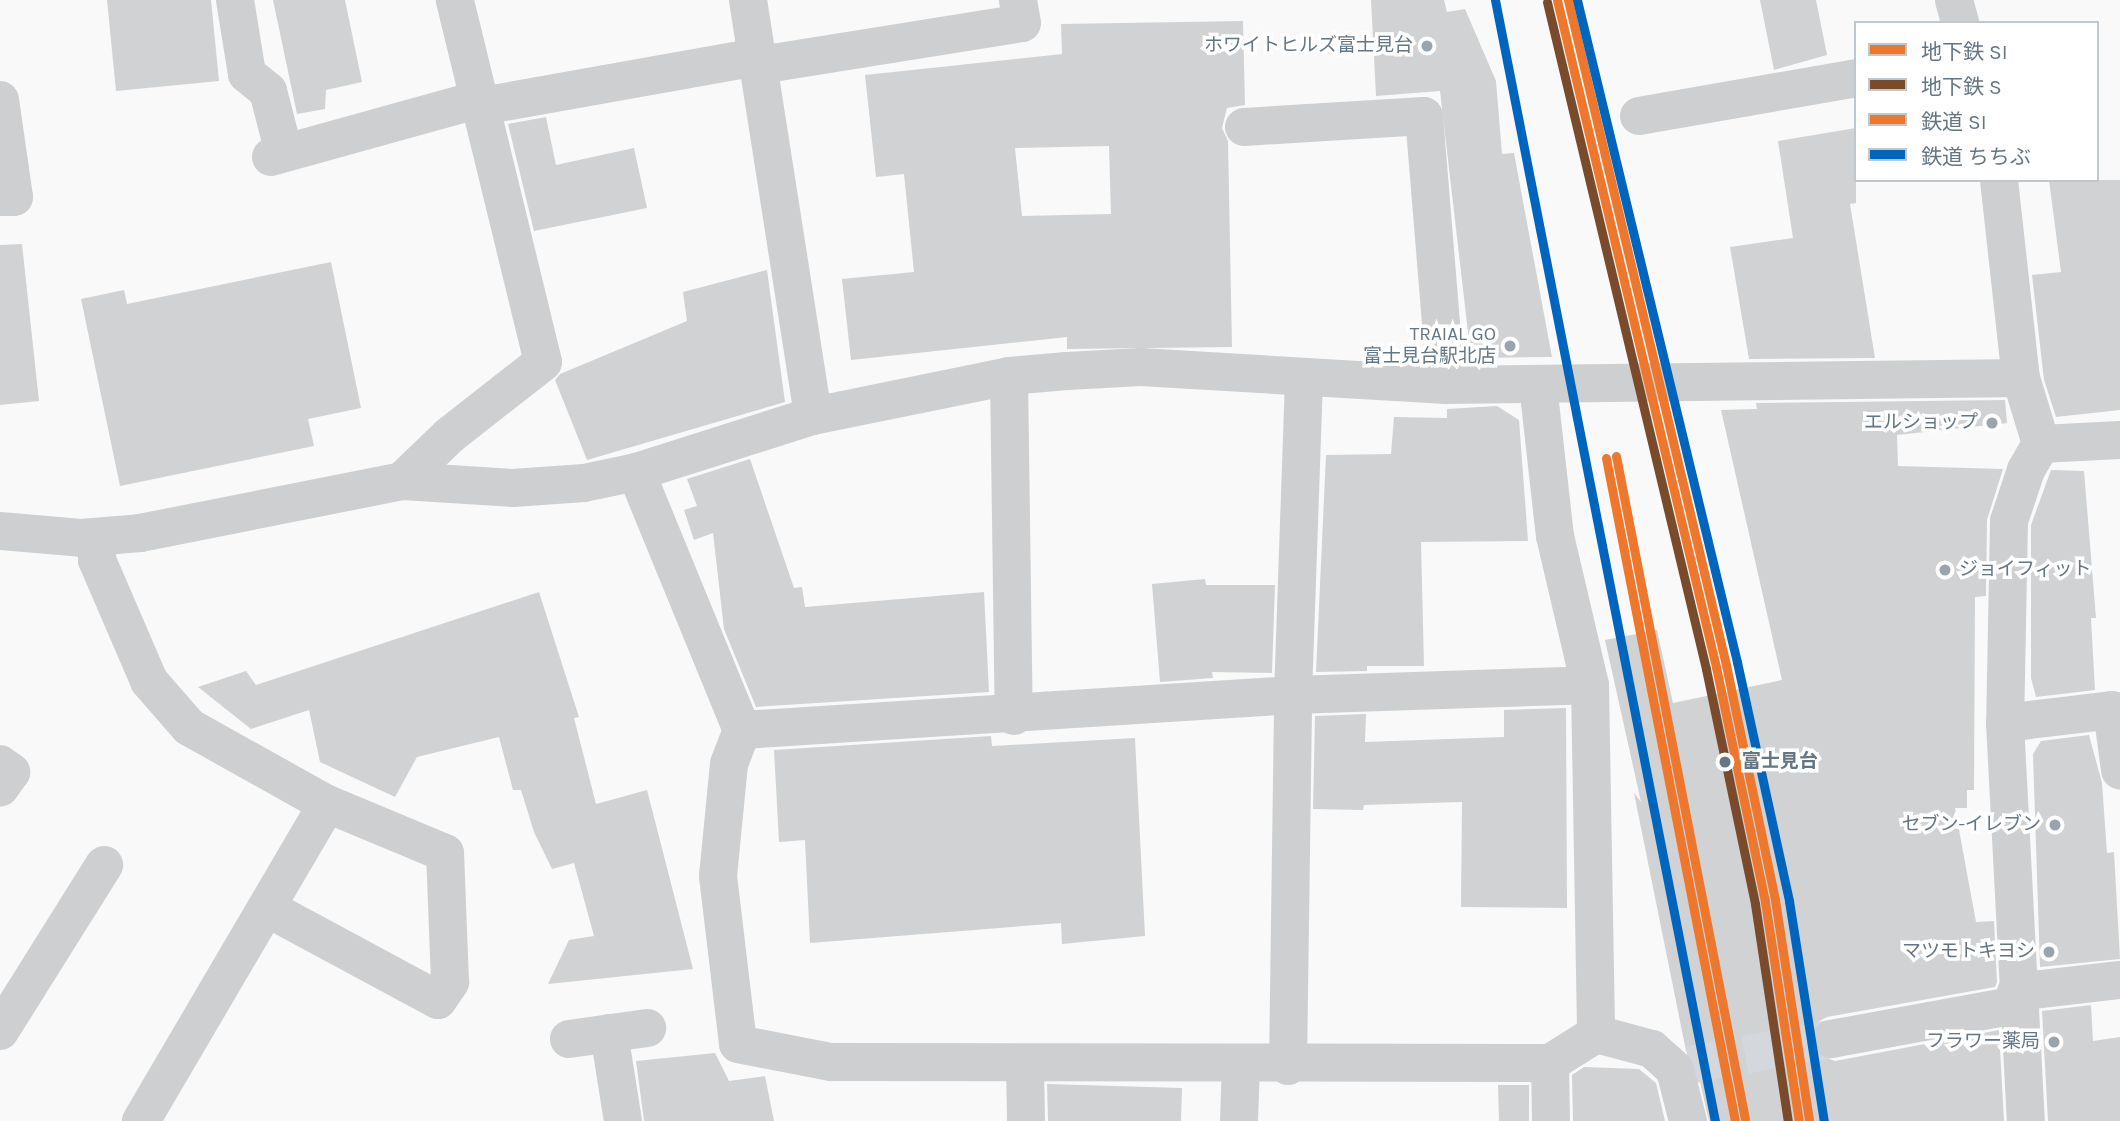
<!DOCTYPE html>
<html>
<head>
<meta charset="utf-8">
<style>
	body { margin:0 }
	#map { position:relative; width:2120px; height:1121px; overflow:hidden; background:#f9f9f9; font-family:Karla,"Noto Sans JP",sans-serif }
	div>[style] { position:absolute }
	[style*='--x'] { left:calc(var(--x)*1px); top:calc(var(--y)*1px); width:calc(var(--w)*1px); rotate:calc(var(--a)*1deg) }
	.building>* { inset:0; background:#d0d2d3 }
	.minor-tunnel>* { height:38px; margin-top:-19px; transform-origin:0; background:repeating-linear-gradient(90deg,#d4d8dc 0 38px,transparent 0 57px) }
	.minor>* { height:38px; margin:-19px; padding:0 19px; transform-origin:19px; border-radius:19px; background:#cecfd0 }
	.rail-1>* { height:9px; margin:-4.5px; padding:0 4.5px; transform-origin:4.5px; border-radius:4.5px; background:#ed772d }
	.rail-2>* { height:9px; margin:-4.5px; padding:0 4.5px; transform-origin:4.5px; border-radius:4.5px; background:#0065bd }
	.metro-1>* { height:9px; margin:-4.5px; padding:0 4.5px; transform-origin:4.5px; border-radius:4.5px; background:#ed772d }
	.metro-2>* { height:9px; margin:-4.5px; padding:0 4.5px; transform-origin:4.5px; border-radius:4.5px; background:#7a4b2a }
	.dots>* { width:19px; height:19px; translate:-50% -50%; box-sizing:border-box; border:4px solid #fff; border-radius:50% }
	span { translate:-50% -50%; white-space:nowrap; text-align:center; line-height:1.15; -webkit-text-stroke:7px #fff; paint-order:stroke }
	.poi-label { font-size:19px; color:#657683 }
	.right { translate:-100% -50%; text-align:right }
	.left { translate:0 -50%; text-align:left }
	.stop-label { font-size:19px; color:#657683; font-weight:700 }
	.legend { position:absolute; left:1854px; top:21px; width:245px; height:161px; box-sizing:border-box; background:#fff; border:2px solid #c1c8cd; margin:0; padding:9px 12px; list-style:none; font-size:21px; color:#657683 }
	.legend li { display:flex; align-items:center; gap:14px; height:35px }
	.legend b { width:35px; border:2px solid #c1c8cd }
</style>
</head>
<body>
<div id="map">
	<div class="building">
		<div style="clip-path:polygon(107px 0,211px 0,219px 81px,116px 91px)"></div>
		<div style="clip-path:polygon(273px 0,345px 0,362px 82px,326px 90px,325px 109px,297px 114px)"></div>
		<div style="clip-path:polygon(1371px 0,1444px 0,1447px 12px,1465px 9px,1496px 81px,1502px 154px,1514px 153px,1552px 357px,1471px 358px,1440px 91px,1376px 96px)"></div>
		<div style="clip-path:polygon(1760px 0,1816px 0,1827px 55px,1774px 70px)"></div>
		<div style="clip-path:polygon(evenodd,1243px 21px,1245px 105px,1227px 108px,1222px 128px,1228px 141px,1232px 347px,1067px 349px,1067px 337px,851px 360px,842px 279px,914px 272px,904px 174px,876px 177px,865px 75px,1062px 54px,1061px 24px,1243px 21px,1109px 146px,1111px 214px,1022px 216px,1015px 148px,1109px 146px)"></div>
		<div style="clip-path:polygon(546px 117px,556px 165px,634px 148px,647px 208px,534px 231px,508px 124px)"></div>
		<div style="clip-path:polygon(1856px 128px,1856px 203px,1850px 204px,1875px 358px,1749px 359px,1730px 247px,1793px 238px,1778px 141px)"></div>
		<div style="clip-path:polygon(2049px 180px,2120px 180px,2120px 410px,2056px 417px,2044px 380px,2032px 275px,2061px 272px)"></div>
		<div style="clip-path:polygon(22px 244px,39px 401px,0 405px,0 245px)"></div>
		<div style="clip-path:polygon(331px 262px,361px 408px,308px 419px,314px 446px,120px 486px,81px 299px,124px 290px,127px 304px)"></div>
		<div style="clip-path:polygon(767px 270px,785px 402px,587px 460px,555px 380px,560px 374px,687px 321px,683px 292px)"></div>
		<div style="clip-path:polygon(2005px 400px,2007px 423px,1897px 435px,1898px 466px,2003px 469px,1987px 520px,1986px 596px,1975px 597px,1974px 790px,1967px 790px,1967px 808px,1955px 808px,1976px 922px,1994px 921px,1997px 982px,1995px 987px,1827px 1017px,1816px 1023px,1809px 1042px,1815px 1054px,1835px 1061px,1999px 1030px,2004px 1121px,1709px 1121px,1696px 1065px,1686px 1051px,1634px 793px,1641px 802px,1605px 640px,1657px 630px,1673px 703px,1782px 680px,1721px 410px,1757px 409px,1756px 403px)"></div>
		<div style="clip-path:polygon(1497px 406px,1519px 420px,1528px 541px,1421px 542px,1424px 666px,1367px 666px,1367px 671px,1316px 672px,1326px 455px,1391px 454px,1394px 417px,1447px 418px,1447px 409px)"></div>
		<div style="clip-path:polygon(750px 459px,794px 588px,802px 587px,805px 607px,984px 592px,989px 692px,756px 707px,724px 629px,713px 533px,694px 540px,684px 510px,697px 506px,687px 479px)"></div>
		<div style="clip-path:polygon(2051px 470px,2084px 471px,2096px 618px,2091px 618px,2095px 690px,2036px 697px,2031px 678px,2031px 525px)"></div>
		<div style="clip-path:polygon(1205px 579px,1206px 585px,1275px 585px,1272px 673px,1212px 672px,1213px 678px,1160px 682px,1152px 584px)"></div>
		<div style="clip-path:polygon(539px 592px,579px 717px,574px 718px,596px 804px,647px 790px,693px 969px,548px 984px,569px 940px,594px 936px,574px 863px,552px 869px,534px 832px,521px 790px,513px 790px,499px 737px,417px 757px,395px 797px,320px 762px,309px 710px,251px 729px,198px 687px,246px 671px,256px 685px)"></div>
		<div style="clip-path:polygon(1566px 708px,1567px 908px,1461px 907px,1462px 802px,1364px 805px,1363px 810px,1313px 809px,1315px 716px,1366px 714px,1365px 742px,1504px 737px,1504px 710px)"></div>
		<div style="clip-path:polygon(2089px 735px,2102px 783px,2107px 853px,2114px 852px,2120px 959px,2040px 967px,2033px 754px,2041px 741px)"></div>
		<div style="clip-path:polygon(991px 736px,992px 746px,1135px 738px,1145px 936px,1062px 944px,1061px 923px,810px 943px,805px 840px,779px 842px,774px 750px)"></div>
		<div style="clip-path:polygon(2091px 1005px,2093px 1041px,2120px 1037px,2120px 1121px,2048px 1121px,2042px 1011px)"></div>
		<div style="clip-path:polygon(715px 1053px,729px 1081px,765px 1076px,774px 1121px,644px 1121px,636px 1061px)"></div>
		<div style="clip-path:polygon(1584px 1067px,1639px 1069px,1656px 1083px,1665px 1121px,1573px 1121px,1572px 1075px)"></div>
		<div style="clip-path:polygon(1047px 1084px,1182px 1088px,1181px 1121px,1048px 1121px)"></div>
		<div style="clip-path:polygon(1498px 1085px,1529px 1085px,1529px 1121px,1499px 1121px)"></div>
	</div>
	<div class="minor-tunnel">
		<div style="--x:1689;--y:1065;--w:144;--a:-10.4"></div>
	</div>
	<div class="minor">
		<div style="--x:235;--y:0;--w:75;--a:80.8"></div>
		<div style="--x:247;--y:74;--w:27;--a:39"></div>
		<div style="--x:268;--y:91;--w:64;--a:75.5"></div>
		<div style="--x:748;--y:0;--w:421;--a:81.1"></div>
		<div style="--x:1954;--y:0;--w:24;--a:75"></div>
		<div style="--x:760;--y:65;--w:265;--a:-9.1"></div>
		<div style="--x:1022;--y:23;--w:23;--a:-100"></div>
		<div style="--x:0;--y:100;--w:98;--a:81.8"></div>
		<div style="--x:14;--y:197;--w:14;--a:180"></div>
		<div style="--x:482;--y:106;--w:279;--a:-10.1"></div>
		<div style="--x:1639;--y:116;--w:220;--a:-9.9"></div>
		<div style="--x:1244;--y:127;--w:180;--a:-3.5"></div>
		<div style="--x:1424;--y:116;--w:270;--a:85.3"></div>
		<div style="--x:271;--y:157;--w:217;--a:-15.5"></div>
		<div style="--x:1999;--y:180;--w:199;--a:83.7"></div>
		<div style="--x:2021;--y:378;--w:69;--a:73.1"></div>
		<div style="--x:2041;--y:444;--w:30;--a:120"></div>
		<div style="--x:2026;--y:470;--w:54;--a:108.4"></div>
		<div style="--x:2009;--y:521;--w:202;--a:91.1"></div>
		<div style="--x:2005;--y:723;--w:399;--a:87"></div>
		<div style="--x:1009;--y:376;--w:340;--a:89.2"></div>
		<div style="--x:1538;--y:385;--w:152;--a:83.6"></div>
		<div style="--x:1555;--y:536;--w:153;--a:76.8"></div>
		<div style="--x:1590;--y:685;--w:349;--a:89"></div>
		<div style="--x:2041;--y:444;--w:79;--a:-2.9"></div>
		<div style="--x:636;--y:472;--w:279;--a:67.7"></div>
		<div style="--x:742;--y:730;--w:552;--a:-3.63"></div>
		<div style="--x:1293;--y:695;--w:297;--a:-1.9"></div>
		<div style="--x:402;--y:481;--w:66;--a:-43.8"></div>
		<div style="--x:450;--y:435;--w:118;--a:-38.1"></div>
		<div style="--x:543;--y:362;--w:373;--a:-103.7"></div>
		<div style="--x:0;--y:531;--w:81;--a:4.9"></div>
		<div style="--x:81;--y:538;--w:59;--a:-4.8"></div>
		<div style="--x:140;--y:533;--w:267;--a:-11.2"></div>
		<div style="--x:402;--y:481;--w:111;--a:3.6"></div>
		<div style="--x:513;--y:488;--w:71;--a:-4"></div>
		<div style="--x:584;--y:483;--w:53;--a:-11.9"></div>
		<div style="--x:636;--y:472;--w:186;--a:-17.6"></div>
		<div style="--x:813;--y:416;--w:200;--a:-11.5"></div>
		<div style="--x:1009;--y:376;--w:58;--a:-4.9"></div>
		<div style="--x:1067;--y:371;--w:74;--a:-3.1"></div>
		<div style="--x:1141;--y:367;--w:306;--a:3.4"></div>
		<div style="--x:1446;--y:385;--w:575;--a:-0.7"></div>
		<div style="--x:98;--y:538;--w:22;--a:93"></div>
		<div style="--x:97;--y:560;--w:132;--a:66.7"></div>
		<div style="--x:149;--y:681;--w:61;--a:49"></div>
		<div style="--x:189;--y:727;--w:158;--a:29.2"></div>
		<div style="--x:327;--y:804;--w:368;--a:120.4"></div>
		<div style="--x:2005;--y:723;--w:108;--a:-6.9"></div>
		<div style="--x:2112;--y:710;--w:61;--a:82.4"></div>
		<div style="--x:742;--y:730;--w:36;--a:111"></div>
		<div style="--x:729;--y:764;--w:113;--a:95.6"></div>
		<div style="--x:718;--y:876;--w:169;--a:83.2"></div>
		<div style="--x:738;--y:1044;--w:95;--a:11"></div>
		<div style="--x:831;--y:1062;--w:719;--a:0.08"></div>
		<div style="--x:0;--y:764;--w:14;--a:36"></div>
		<div style="--x:11;--y:772;--w:19;--a:125"></div>
		<div style="--x:267;--y:908;--w:194;--a:28.3"></div>
		<div style="--x:438;--y:1000;--w:22;--a:-56"></div>
		<div style="--x:450;--y:982;--w:129;--a:-92.2"></div>
		<div style="--x:445;--y:853;--w:128;--a:-157.4"></div>
		<div style="--x:2016;--y:992;--w:105;--a:-6.6"></div>
		<div style="--x:0;--y:1031;--w:196;--a:-57.9"></div>
		<div style="--x:609;--y:1033;--w:89;--a:81"></div>
		<div style="--x:569;--y:1039;--w:79;--a:-8"></div>
		<div style="--x:1831;--y:1039;--w:189;--a:-10.4"></div>
		<div style="--x:1025;--y:1063;--w:58;--a:89"></div>
		<div style="--x:1288;--y:1066;--w:371;--a:-89.2"></div>
		<div style="--x:1293;--y:695;--w:315;--a:-88"></div>
		<div style="--x:1239;--y:1121;--w:57;--a:-88"></div>
		<div style="--x:1551;--y:1121;--w:58;--a:-91"></div>
		<div style="--x:1550;--y:1063;--w:54;--a:-32.2"></div>
		<div style="--x:1596;--y:1034;--w:58;--a:15"></div>
		<div style="--x:1652;--y:1049;--w:31;--a:42"></div>
		<div style="--x:1675;--y:1070;--w:53;--a:75.7"></div>
	</div>
	<div class="rail-1">
		<div style="--x:1568;--y:0;--w:684;--a:76.63"></div>
		<div style="--x:1726;--y:665;--w:240;--a:78.2"></div>
		<div style="--x:1775;--y:900;--w:222;--a:81.2"></div>
		<div style="--x:1616;--y:456;--w:675;--a:78.99"></div>
	</div>
	<div class="rail-2">
		<div style="--x:1495;--y:0;--w:1142;--a:78.9"></div>
		<div style="--x:1577;--y:0;--w:681;--a:76.41"></div>
		<div style="--x:1737;--y:662;--w:245;--a:77.7"></div>
		<div style="--x:1789;--y:901;--w:223;--a:81"></div>
	</div>
	<div class="metro-1">
		<div style="--x:1557;--y:0;--w:686;--a:76.59"></div>
		<div style="--x:1716;--y:667;--w:240;--a:78.2"></div>
		<div style="--x:1765;--y:902;--w:222;--a:81.2"></div>
		<div style="--x:1606;--y:458;--w:675;--a:78.99"></div>
	</div>
	<div class="metro-2">
		<div style="--x:1547;--y:2;--w:686;--a:76.59"></div>
		<div style="--x:1706;--y:669;--w:240;--a:78.2"></div>
		<div style="--x:1755;--y:904;--w:219;--a:81.4"></div>
	</div>
	<div class="dots">
		<div style="left:1427px;top:46px;background:#99a4ac"></div>
		<div style="left:1510px;top:346px;background:#99a4ac"></div>
		<div style="left:1992px;top:423px;background:#99a4ac"></div>
		<div style="left:1945px;top:570px;background:#99a4ac"></div>
		<div style="left:1725px;top:762px;background:#657683"></div>
		<div style="left:2055px;top:825px;background:#99a4ac"></div>
		<div style="left:2049px;top:952px;background:#99a4ac"></div>
		<div style="left:2054px;top:1042px;background:#99a4ac"></div>
	</div>
	<div class="poi-label">
		<span class="right" style="left:1413px;top:46px">ホワイトヒルズ富士見台</span>
		<span class="right" style="left:1496px;top:346px">TRAIAL GO<br>富士見台駅北店</span>
		<span class="right" style="left:1978px;top:423px">エルショップ</span>
		<span class="left" style="left:1959px;top:570px">ジョイフィット</span>
		<span class="right" style="left:2041px;top:825px">セブン-イレブン</span>
		<span class="right" style="left:2035px;top:952px">マツモトキヨシ</span>
		<span class="right" style="left:2040px;top:1042px">フラワー薬局</span>
	</div>
	<div class="stop-label">
		<span class="left" style="left:1742px;top:762px">富士見台</span>
	</div>
	<ul class="legend">
	<li><b style="height:9px;background:#ed772d"></b>地下鉄 SI</li>
	<li><b style="height:9px;background:#7a4b2a"></b>地下鉄 S</li>
	<li><b style="height:9px;background:#ed772d"></b>鉄道 SI</li>
	<li><b style="height:9px;background:#0065bd"></b>鉄道 ちちぶ</li>
	</ul>
</div>
</body>
</html>
